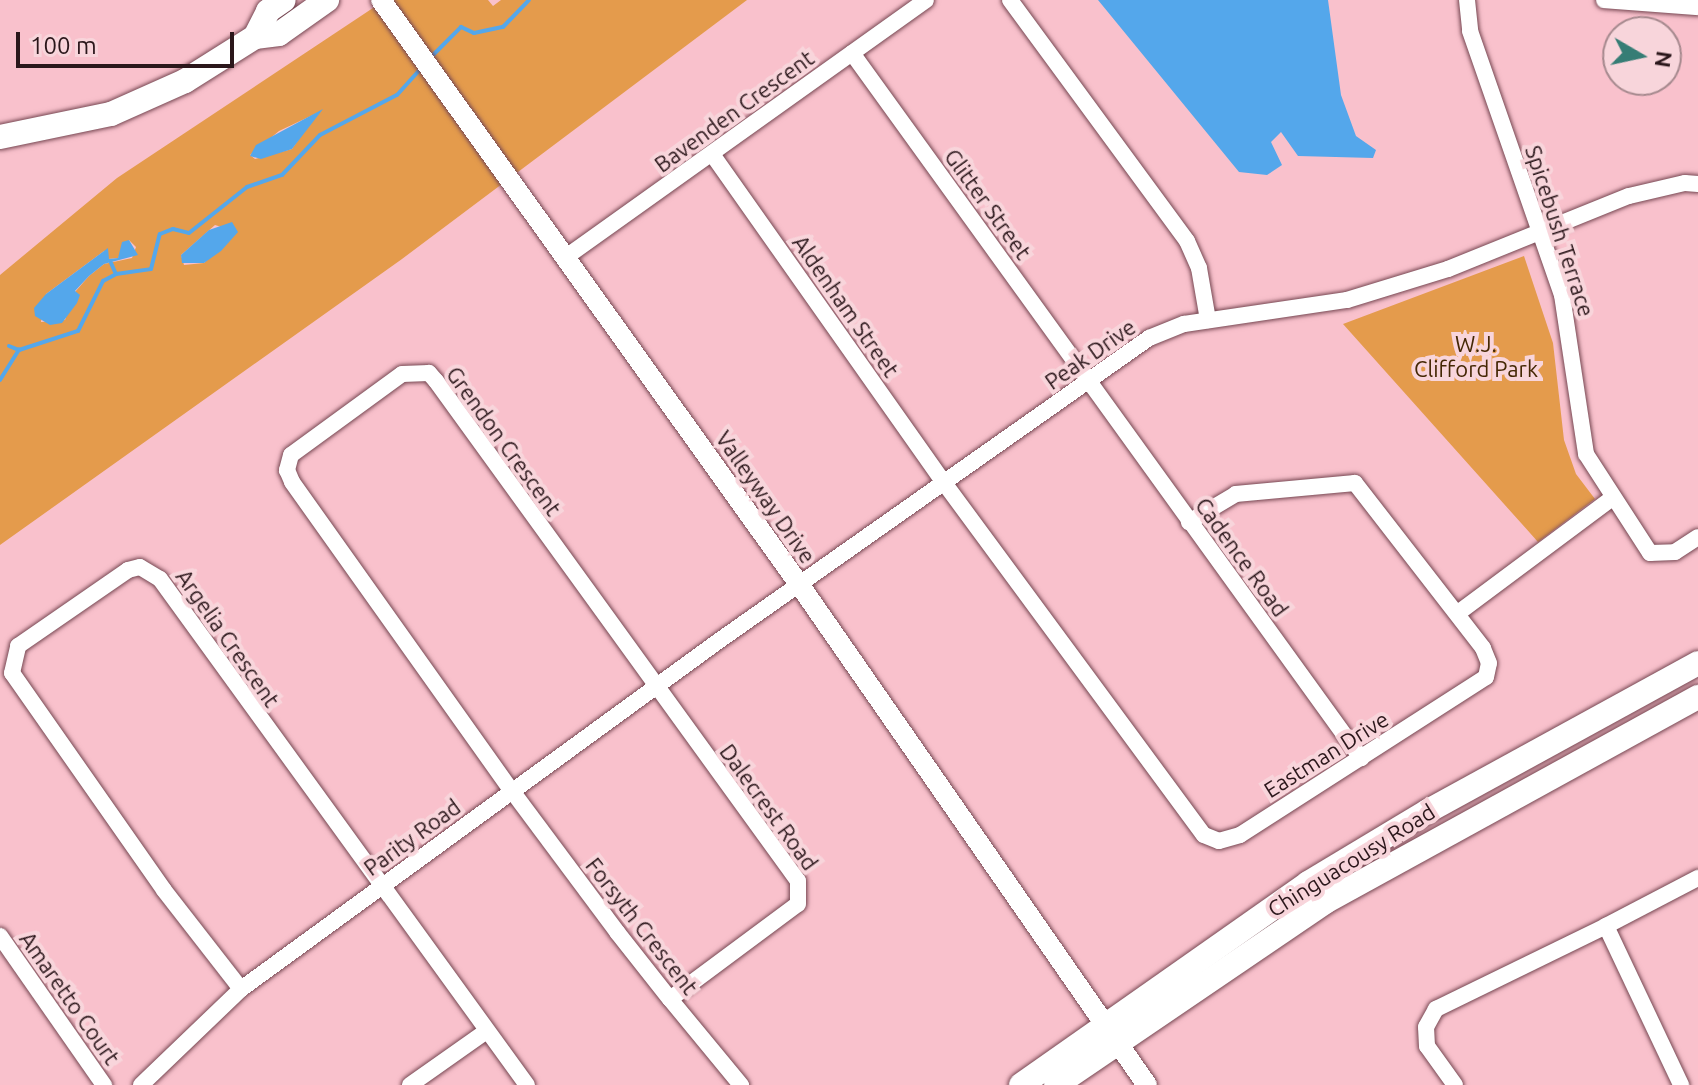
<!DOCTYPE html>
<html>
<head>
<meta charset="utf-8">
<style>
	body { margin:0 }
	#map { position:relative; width:1698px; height:1085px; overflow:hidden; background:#f9c1cc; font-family:Ubuntu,sans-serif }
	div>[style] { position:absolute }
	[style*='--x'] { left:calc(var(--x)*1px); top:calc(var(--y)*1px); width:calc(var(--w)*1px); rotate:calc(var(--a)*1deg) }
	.green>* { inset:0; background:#e49b4c }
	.water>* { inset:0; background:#54a7eb }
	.stream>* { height:4px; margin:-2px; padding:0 2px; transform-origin:2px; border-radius:2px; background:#54a7eb }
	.roads { filter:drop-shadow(0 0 2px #764752) drop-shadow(0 0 2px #764752) }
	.minor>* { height:16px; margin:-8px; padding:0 8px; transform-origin:8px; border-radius:8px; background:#fff }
	.tertiary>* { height:20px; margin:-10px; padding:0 10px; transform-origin:10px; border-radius:10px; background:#fff }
	.secondary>* { height:24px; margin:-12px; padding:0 12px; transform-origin:12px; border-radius:12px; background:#fff }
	span { translate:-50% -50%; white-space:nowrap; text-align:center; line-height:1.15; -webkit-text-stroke:8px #f8d5db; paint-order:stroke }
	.street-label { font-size:22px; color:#2b171b }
	.park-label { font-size:22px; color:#442704 }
	.north { position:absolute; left:1602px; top:16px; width:80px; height:80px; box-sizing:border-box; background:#f8d5db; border:2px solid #a6898e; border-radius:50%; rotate:99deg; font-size:22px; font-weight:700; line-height:32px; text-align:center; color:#2b171b }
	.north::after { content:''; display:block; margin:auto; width:28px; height:36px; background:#367d75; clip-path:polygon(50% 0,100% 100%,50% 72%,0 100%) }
	.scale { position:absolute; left:16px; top:32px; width:218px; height:36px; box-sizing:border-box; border:4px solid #2b171b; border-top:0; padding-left:10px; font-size:24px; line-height:28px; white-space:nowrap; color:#2b171b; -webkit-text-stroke:6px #f8d5db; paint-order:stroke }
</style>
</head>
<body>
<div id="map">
	<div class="green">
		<div style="clip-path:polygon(evenodd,385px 0,488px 0,493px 6px,501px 0,747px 0,402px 259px,0 545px,0 275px,117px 178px,385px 0,317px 113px,292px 149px,255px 159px,250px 155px,279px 131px,317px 113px,385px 0,215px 225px,237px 232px,204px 263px,184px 265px,181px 255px,215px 225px,385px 0,129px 240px,136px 247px,132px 258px,104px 264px,89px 276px,75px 292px,65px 320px,41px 322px,46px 294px,104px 251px,108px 259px,118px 258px,129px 240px)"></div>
		<div style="clip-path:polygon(1524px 256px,1553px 343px,1564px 440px,1576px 474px,1595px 499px,1538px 542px,1343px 324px)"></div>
	</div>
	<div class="water">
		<div style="clip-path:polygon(1098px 0,1328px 0,1341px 95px,1356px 136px,1376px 150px,1373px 158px,1298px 156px,1281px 132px,1271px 142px,1282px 165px,1267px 175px,1239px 172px)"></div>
		<div style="clip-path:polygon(323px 109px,292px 149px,261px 159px,250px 156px,256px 145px)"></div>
		<div style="clip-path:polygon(232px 222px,238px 232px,221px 251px,204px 263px,182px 263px,181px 255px,209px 230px)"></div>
		<div style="clip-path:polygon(129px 240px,138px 255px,104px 264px,89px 276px,75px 291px,80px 295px,77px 303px,62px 323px,50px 325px,35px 316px,34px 308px,46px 294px,108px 248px,109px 259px,118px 258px,122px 242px)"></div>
	</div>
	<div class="stream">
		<div style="--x:430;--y:58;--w:44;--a:-45"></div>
		<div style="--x:461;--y:27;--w:14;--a:25"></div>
		<div style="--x:474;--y:33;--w:30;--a:-12"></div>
		<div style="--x:503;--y:27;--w:37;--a:-46"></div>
		<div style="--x:111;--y:263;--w:12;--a:66"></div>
		<div style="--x:9;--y:346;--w:11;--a:22"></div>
		<div style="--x:0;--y:380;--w:36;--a:-58"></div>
		<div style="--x:19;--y:350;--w:62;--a:-17.9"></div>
		<div style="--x:78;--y:331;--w:56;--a:-63.4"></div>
		<div style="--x:103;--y:281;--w:15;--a:-28"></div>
		<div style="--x:116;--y:274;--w:35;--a:-8"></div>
		<div style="--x:151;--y:269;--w:36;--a:-76"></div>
		<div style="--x:160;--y:234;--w:14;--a:-21"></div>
		<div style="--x:173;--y:229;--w:16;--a:14"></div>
		<div style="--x:189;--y:233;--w:74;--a:-38.4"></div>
		<div style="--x:247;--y:187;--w:37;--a:-19"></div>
		<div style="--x:282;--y:175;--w:55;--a:-46.5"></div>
		<div style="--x:320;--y:135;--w:87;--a:-27.5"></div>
		<div style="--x:397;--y:95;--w:36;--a:-48"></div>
	</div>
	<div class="roads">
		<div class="minor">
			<div style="--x:1010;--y:0;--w:299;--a:53.7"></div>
			<div style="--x:1187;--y:241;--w:30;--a:66"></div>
			<div style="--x:1199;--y:268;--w:53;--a:80.2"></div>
			<div style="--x:1467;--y:0;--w:31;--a:84"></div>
			<div style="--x:1470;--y:31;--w:280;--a:70.8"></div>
			<div style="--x:1562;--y:295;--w:161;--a:81.4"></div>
			<div style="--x:1586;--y:454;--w:118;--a:57.1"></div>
			<div style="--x:1650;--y:553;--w:25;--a:-2"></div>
			<div style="--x:1675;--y:552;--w:27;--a:-33"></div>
			<div style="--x:1604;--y:0;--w:94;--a:4.3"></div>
			<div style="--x:852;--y:53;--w:870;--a:54.17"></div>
			<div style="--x:712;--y:154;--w:404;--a:54.8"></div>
			<div style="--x:945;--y:484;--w:436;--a:53.6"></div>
			<div style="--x:1204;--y:835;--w:16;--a:22"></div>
			<div style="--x:1219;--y:841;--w:22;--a:-16"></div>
			<div style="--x:1240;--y:835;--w:292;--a:-32.7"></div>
			<div style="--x:1486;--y:677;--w:14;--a:-78"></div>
			<div style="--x:1489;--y:663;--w:16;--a:-112"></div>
			<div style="--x:1483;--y:648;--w:209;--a:-127.8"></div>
			<div style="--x:1355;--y:483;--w:120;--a:174.7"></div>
			<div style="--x:1236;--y:494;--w:55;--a:149.2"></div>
			<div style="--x:566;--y:257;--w:442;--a:-35.5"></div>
			<div style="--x:1458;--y:613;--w:191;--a:-36.7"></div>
			<div style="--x:1606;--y:926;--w:104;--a:-27.6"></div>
			<div style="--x:0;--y:936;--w:182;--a:55.1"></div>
			<div style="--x:241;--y:989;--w:125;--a:-127.9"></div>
			<div style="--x:164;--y:890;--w:265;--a:-125"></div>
			<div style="--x:12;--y:673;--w:28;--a:-77"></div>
			<div style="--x:18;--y:646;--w:134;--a:-34.6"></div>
			<div style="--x:128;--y:570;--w:12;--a:-14"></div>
			<div style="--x:140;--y:567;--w:23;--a:31"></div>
			<div style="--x:160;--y:579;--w:625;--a:54.05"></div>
			<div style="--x:670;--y:999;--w:159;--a:-36.6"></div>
			<div style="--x:798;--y:904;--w:23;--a:-90"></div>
			<div style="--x:798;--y:881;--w:617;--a:-125.9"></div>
			<div style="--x:436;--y:381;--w:11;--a:-131"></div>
			<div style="--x:429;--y:373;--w:27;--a:178"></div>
			<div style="--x:402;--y:374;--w:137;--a:143.9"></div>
			<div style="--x:291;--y:455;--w:16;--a:105"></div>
			<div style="--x:287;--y:470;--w:13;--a:67"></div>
			<div style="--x:292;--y:482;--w:379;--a:54.6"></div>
			<div style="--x:512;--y:791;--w:176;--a:53.3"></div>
			<div style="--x:617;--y:932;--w:85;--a:51.7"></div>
			<div style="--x:670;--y:999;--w:112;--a:50.5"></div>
			<div style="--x:141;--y:1085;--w:139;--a:-43.8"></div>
			<div style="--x:241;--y:989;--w:593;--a:-36.08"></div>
			<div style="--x:720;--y:640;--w:525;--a:-35.14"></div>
			<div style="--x:1149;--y:338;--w:38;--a:-22"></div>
			<div style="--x:1184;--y:324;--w:165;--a:-8.4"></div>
			<div style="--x:1347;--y:300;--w:106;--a:-17.1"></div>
			<div style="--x:1448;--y:269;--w:195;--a:-22"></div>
			<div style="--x:1629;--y:196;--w:57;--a:-13.1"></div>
			<div style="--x:1685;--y:183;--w:13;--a:4"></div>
			<div style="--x:410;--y:1085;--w:92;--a:-35.2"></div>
			<div style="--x:1455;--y:1085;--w:48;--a:-125.7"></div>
			<div style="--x:1427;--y:1046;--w:19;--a:-93"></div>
			<div style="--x:1426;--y:1027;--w:21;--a:-61"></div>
			<div style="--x:1436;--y:1009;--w:189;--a:-26"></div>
			<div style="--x:1606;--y:926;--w:176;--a:64.7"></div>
		</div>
		<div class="tertiary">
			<div style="--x:381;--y:0;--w:718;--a:54.41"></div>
			<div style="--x:799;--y:584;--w:610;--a:55.22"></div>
		</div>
		<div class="secondary">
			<div style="--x:255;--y:37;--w:29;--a:-63"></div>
			<div style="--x:268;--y:11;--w:19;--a:-35"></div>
			<div style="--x:0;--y:137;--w:113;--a:-11.7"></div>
			<div style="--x:111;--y:114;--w:81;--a:-24"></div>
			<div style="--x:185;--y:81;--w:83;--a:-32.2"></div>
			<div style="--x:255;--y:37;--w:24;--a:-7"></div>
			<div style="--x:279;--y:34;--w:59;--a:-35.3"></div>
			<div style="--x:1021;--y:1085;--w:351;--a:-35.1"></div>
			<div style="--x:1308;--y:883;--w:140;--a:-31"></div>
			<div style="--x:1428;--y:811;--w:308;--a:-28.7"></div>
			<div style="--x:1056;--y:1085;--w:325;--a:-34.2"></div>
			<div style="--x:1325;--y:902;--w:426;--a:-28.8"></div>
		</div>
	</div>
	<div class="street-label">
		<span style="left:734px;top:111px;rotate:-36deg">Bavenden Crescent</span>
		<span style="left:988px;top:204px;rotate:54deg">Glitter Street</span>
		<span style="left:1560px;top:231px;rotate:72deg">Spicebush Terrace</span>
		<span style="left:846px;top:306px;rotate:55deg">Aldenham Street</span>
		<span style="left:1090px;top:354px;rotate:-35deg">Peak Drive</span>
		<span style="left:504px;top:441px;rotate:54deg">Grendon Crescent</span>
		<span style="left:766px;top:497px;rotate:55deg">Valleyway Drive</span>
		<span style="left:1242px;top:557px;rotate:54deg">Cadence Road</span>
		<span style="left:228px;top:638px;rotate:55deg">Argelia Crescent</span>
		<span style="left:1326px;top:754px;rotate:-32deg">Eastman Drive</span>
		<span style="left:769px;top:807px;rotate:54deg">Dalecrest Road</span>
		<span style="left:412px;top:837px;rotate:-36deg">Parity Road</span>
		<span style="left:1351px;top:860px;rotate:-32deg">Chinguacousy Road</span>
		<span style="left:642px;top:926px;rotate:52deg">Forsyth Crescent</span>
		<span style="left:70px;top:998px;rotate:55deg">Amaretto Court</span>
	</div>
	<div class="park-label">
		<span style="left:1476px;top:356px">W.J.<br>Clifford Park</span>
	</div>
	<div class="north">N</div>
	<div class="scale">100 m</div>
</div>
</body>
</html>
